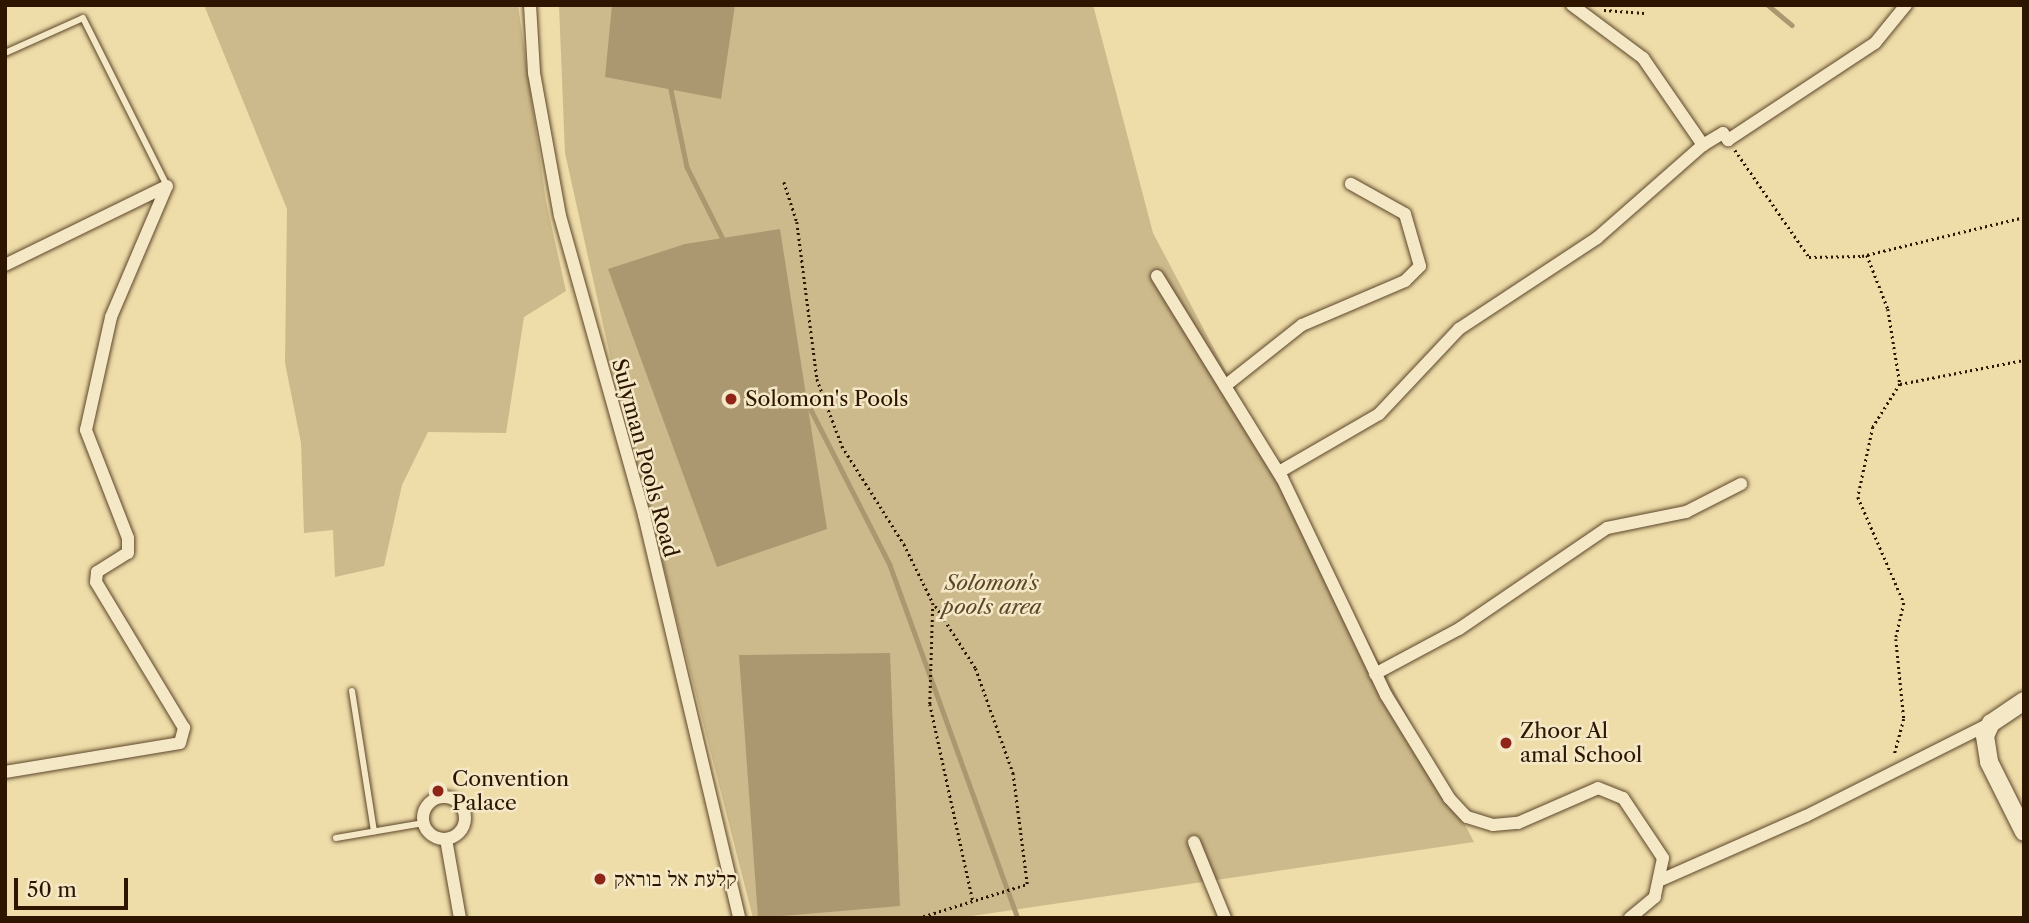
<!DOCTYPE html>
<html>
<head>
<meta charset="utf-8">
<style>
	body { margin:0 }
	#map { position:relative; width:2029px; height:923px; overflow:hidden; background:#eedca9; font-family:"Libre Caslon Text","Frank Ruhl Libre",serif }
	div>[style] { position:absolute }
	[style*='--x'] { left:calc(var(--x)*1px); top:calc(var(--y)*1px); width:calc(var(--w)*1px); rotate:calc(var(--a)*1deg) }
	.green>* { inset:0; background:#cdba8c }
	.water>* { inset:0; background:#ac9870 }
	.stream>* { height:4.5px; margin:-2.25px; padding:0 2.25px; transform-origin:2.25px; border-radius:2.25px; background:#ac9870 }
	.path>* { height:2.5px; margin-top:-1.25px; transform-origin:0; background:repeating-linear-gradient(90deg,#2d1500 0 2px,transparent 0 5.5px) }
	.roads { filter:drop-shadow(0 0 2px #5d472a) drop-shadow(0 0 2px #5d472a) }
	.lane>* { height:6px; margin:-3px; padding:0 3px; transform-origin:3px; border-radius:3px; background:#f4e8c7 }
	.street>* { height:12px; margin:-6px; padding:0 6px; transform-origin:6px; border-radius:6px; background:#f4e8c7 }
	.street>.ring { margin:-6px; padding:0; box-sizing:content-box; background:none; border:12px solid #f4e8c7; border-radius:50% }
	.secondary>* { height:18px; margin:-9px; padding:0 9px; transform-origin:9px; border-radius:9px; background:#f4e8c7 }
	.dots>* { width:19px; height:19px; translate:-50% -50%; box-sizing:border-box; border:4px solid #f4e8c7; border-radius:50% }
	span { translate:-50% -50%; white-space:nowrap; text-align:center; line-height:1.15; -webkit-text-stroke:5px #f4e8c7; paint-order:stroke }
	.poi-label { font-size:21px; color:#2d1500 }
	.left { translate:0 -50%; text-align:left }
	.street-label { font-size:21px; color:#2d1500 }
	.park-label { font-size:21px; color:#5d472a; font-style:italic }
	.frame { position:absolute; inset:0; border:7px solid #2d1500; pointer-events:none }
	.scale { position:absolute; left:14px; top:878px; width:114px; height:32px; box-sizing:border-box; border:4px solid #2d1500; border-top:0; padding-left:9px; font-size:21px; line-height:24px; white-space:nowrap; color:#2d1500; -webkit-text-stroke:5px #f4e8c7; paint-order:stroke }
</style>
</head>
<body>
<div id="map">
	<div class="green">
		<div style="clip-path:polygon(204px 5px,518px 5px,546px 201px,566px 291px,524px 317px,506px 433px,428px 432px,402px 485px,384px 566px,335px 577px,333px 530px,304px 533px,301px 443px,285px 363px,287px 209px)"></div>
		<div style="clip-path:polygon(559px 5px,1093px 5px,1153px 233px,1474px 842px,958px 918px,753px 918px,612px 365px,565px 153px)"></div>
	</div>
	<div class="water">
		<div style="clip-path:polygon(612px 5px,735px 5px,721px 99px,605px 77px)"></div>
		<div style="clip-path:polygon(780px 229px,827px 529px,717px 567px,608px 269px,685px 244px)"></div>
		<div style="clip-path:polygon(890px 653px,900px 906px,758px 918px,739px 655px)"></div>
	</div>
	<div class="stream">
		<div style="--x:1768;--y:5;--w:31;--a:40"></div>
		<div style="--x:670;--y:85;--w:84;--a:78.3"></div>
		<div style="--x:687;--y:167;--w:83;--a:63.4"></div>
		<div style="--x:805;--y:398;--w:187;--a:63"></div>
		<div style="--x:890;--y:565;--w:375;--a:70.1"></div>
	</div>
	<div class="path">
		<div style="--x:1604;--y:10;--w:41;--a:4.2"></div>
		<div style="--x:1735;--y:150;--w:130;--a:55.3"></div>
		<div style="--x:1809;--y:257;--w:53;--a:-1.1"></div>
		<div style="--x:1862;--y:256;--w:167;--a:-13.5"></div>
		<div style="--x:784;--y:182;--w:42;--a:72"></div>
		<div style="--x:797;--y:222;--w:158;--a:82.7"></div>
		<div style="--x:817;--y:379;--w:72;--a:69.5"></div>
		<div style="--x:842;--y:446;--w:116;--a:57.7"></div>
		<div style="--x:904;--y:544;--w:66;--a:63.8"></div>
		<div style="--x:933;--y:603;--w:101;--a:91.7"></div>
		<div style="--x:930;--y:704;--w:202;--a:77.7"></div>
		<div style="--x:1867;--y:255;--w:58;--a:68.7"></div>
		<div style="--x:1888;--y:309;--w:76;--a:80.9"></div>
		<div style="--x:1900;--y:384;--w:51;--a:122.1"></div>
		<div style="--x:1873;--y:427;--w:72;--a:102.1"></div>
		<div style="--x:1858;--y:497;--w:116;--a:66.5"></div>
		<div style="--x:1904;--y:603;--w:37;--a:103"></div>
		<div style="--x:1896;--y:639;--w:80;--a:84.3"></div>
		<div style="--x:1904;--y:719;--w:38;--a:105"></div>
		<div style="--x:1900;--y:384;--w:126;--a:-11"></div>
		<div style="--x:918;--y:918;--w:114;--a:-17.3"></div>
		<div style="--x:1027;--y:884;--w:111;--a:-97.3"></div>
		<div style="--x:1013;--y:774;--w:113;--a:-109.7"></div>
		<div style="--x:975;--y:668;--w:74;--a:-122.8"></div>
	</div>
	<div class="roads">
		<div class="lane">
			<div style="--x:5;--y:53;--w:85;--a:-24.2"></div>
			<div style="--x:83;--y:18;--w:188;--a:63.4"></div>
			<div style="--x:352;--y:691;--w:142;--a:81.1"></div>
			<div style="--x:336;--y:838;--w:89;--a:-9.7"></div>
		</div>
		<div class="street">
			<div style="--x:530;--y:5;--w:68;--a:86.6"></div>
			<div style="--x:534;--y:73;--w:145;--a:79.7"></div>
			<div style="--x:560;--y:216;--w:311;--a:74.3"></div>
			<div style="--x:644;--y:515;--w:414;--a:76.7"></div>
			<div style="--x:1572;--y:5;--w:89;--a:36.7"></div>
			<div style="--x:1643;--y:58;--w:106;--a:55.4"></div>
			<div style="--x:1703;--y:145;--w:23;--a:-31"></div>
			<div style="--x:1723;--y:133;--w:9;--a:54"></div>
			<div style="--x:1728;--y:140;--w:176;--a:-33.4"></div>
			<div style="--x:1875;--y:43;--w:49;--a:-50.8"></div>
			<div style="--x:5;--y:265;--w:180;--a:-26"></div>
			<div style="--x:1157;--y:276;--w:238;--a:58.3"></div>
			<div style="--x:1282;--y:478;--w:241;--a:64.4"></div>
			<div style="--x:1386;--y:695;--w:121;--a:58.5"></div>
			<div style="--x:1449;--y:798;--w:26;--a:47"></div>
			<div style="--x:1467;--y:817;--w:27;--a:17"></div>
			<div style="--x:1493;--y:825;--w:25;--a:-5"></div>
			<div style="--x:1518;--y:823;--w:87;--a:-23.6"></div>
			<div style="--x:1598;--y:788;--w:27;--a:22"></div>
			<div style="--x:1623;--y:798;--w:72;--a:56.3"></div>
			<div style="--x:1663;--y:858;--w:40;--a:102"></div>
			<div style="--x:1655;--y:897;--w:33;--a:140"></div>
			<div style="--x:1225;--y:386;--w:98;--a:-38.4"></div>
			<div style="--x:1302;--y:325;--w:112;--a:-23.1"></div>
			<div style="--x:1405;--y:281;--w:21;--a:-45"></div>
			<div style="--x:1420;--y:266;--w:54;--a:-106.1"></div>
			<div style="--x:1405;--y:214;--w:62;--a:-150.9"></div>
			<div style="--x:1279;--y:472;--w:116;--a:-30.1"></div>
			<div style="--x:1379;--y:414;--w:117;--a:-46.7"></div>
			<div style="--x:1459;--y:329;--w:165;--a:-33.4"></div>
			<div style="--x:1597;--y:238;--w:141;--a:-41.3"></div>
			<div style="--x:1375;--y:674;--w:95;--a:-28.2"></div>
			<div style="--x:1459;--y:629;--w:179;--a:-34.3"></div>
			<div style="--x:1607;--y:528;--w:81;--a:-11.4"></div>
			<div style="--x:1686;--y:512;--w:62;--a:-27"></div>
			<div style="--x:5;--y:772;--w:177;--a:-9.4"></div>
			<div style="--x:180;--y:743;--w:16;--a:-75"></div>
			<div style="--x:184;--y:728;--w:170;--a:-121.1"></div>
			<div style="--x:96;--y:582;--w:10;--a:-84"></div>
			<div style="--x:97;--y:572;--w:36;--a:-32"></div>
			<div style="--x:128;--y:553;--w:15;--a:-90"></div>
			<div style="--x:128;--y:538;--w:116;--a:-111.3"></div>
			<div style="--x:86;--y:430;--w:116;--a:-77.5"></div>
			<div style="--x:111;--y:317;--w:142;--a:-66.9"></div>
			<div class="ring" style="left:423px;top:797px;width:30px;height:30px"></div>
			<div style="--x:446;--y:839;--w:80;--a:80"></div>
			<div style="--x:1194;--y:842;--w:82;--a:67.8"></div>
			<div style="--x:1663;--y:879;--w:156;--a:-23.8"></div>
			<div style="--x:1806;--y:816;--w:207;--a:-26.7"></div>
		</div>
		<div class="secondary">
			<div style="--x:2024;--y:701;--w:40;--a:146"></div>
			<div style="--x:1991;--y:723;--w:14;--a:115"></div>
			<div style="--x:1985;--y:736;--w:26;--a:81"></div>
			<div style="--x:1989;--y:762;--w:78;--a:63.4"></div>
		</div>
	</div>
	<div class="dots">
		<div style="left:731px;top:399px;background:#8f2418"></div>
		<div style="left:1506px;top:743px;background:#8f2418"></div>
		<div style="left:438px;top:791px;background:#8f2418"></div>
		<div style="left:600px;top:879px;background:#8f2418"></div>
	</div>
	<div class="poi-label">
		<span class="left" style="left:745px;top:399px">Solomon's Pools</span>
		<span class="left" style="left:1520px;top:743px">Zhoor Al<br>amal School</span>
		<span class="left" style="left:452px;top:791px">Convention<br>Palace</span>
		<span class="left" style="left:614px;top:879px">קלעת אל בוראק</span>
	</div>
	<div class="street-label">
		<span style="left:645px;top:458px;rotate:75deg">Sulyman Pools Road</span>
	</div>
	<div class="park-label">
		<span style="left:992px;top:595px">Solomon's<br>pools area</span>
	</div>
	<div class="frame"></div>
	<div class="scale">50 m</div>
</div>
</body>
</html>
